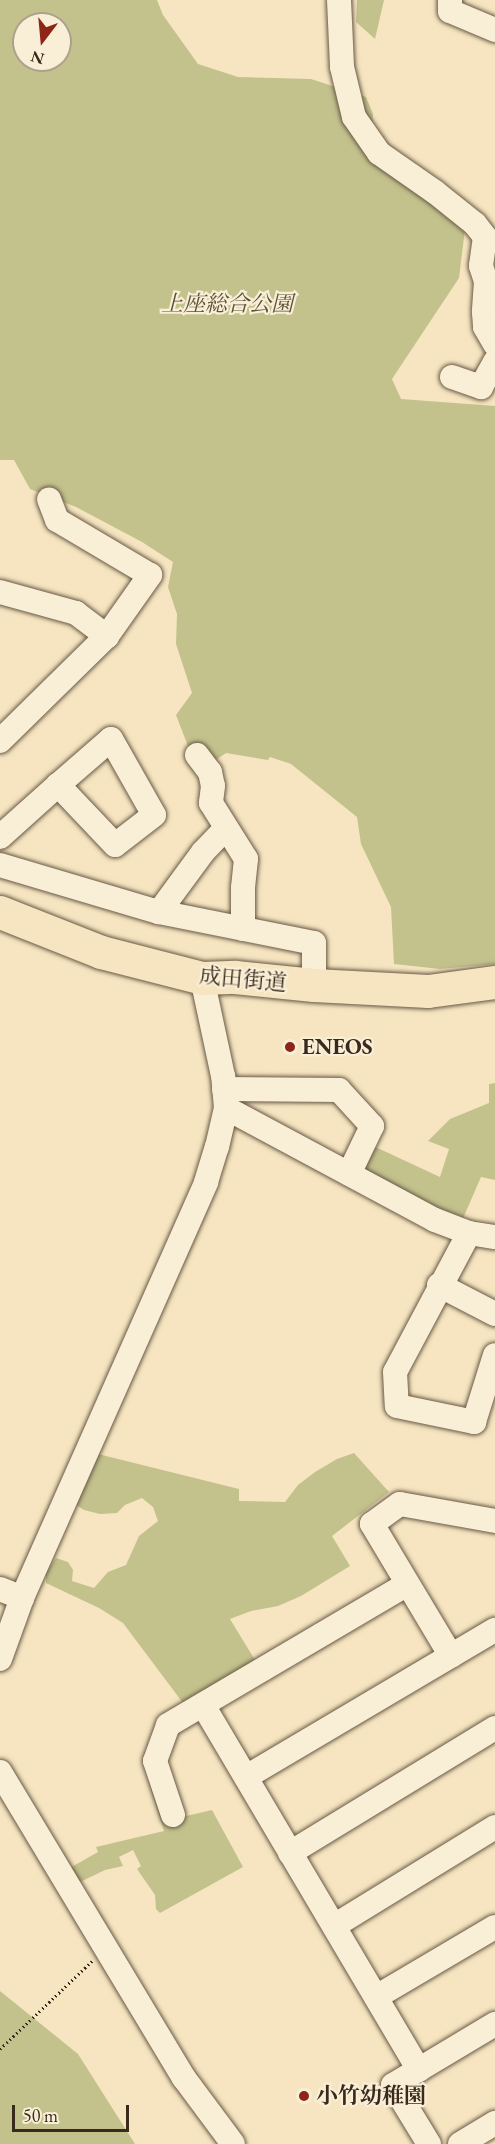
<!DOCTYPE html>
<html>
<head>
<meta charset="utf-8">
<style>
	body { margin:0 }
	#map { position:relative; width:495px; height:2144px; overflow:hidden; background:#f6e5c0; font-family:"EB Garamond","Noto Serif JP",serif }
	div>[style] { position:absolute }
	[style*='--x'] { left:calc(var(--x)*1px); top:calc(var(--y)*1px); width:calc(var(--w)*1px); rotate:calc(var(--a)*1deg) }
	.green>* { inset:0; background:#c3c28d }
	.path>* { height:3px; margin-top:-1.5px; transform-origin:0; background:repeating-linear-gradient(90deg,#3a2a1d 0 1.5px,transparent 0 4.5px) }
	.roads { filter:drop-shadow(0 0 2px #695946) drop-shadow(0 0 2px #695946) }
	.minor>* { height:24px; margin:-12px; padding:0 12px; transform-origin:12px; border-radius:12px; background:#f9eed6 }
	.highway>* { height:33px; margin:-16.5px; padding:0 16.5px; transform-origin:16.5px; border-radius:16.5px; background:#f6e5c0 }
	.dots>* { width:16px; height:16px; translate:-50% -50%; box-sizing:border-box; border:3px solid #f9eed6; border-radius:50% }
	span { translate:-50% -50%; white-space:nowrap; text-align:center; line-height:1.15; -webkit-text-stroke:4.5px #f9eed6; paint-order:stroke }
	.park-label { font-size:22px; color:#5c5039; font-style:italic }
	.street-label { font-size:22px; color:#3a2a1d }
	.poi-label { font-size:22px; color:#3a2a1d; font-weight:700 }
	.left { translate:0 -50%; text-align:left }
	.north { position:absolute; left:12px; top:12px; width:60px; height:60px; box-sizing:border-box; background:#f9eed6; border:2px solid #ada08c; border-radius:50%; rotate:196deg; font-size:16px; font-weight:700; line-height:24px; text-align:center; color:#3a2a1d }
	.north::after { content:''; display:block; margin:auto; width:21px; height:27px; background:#8f2418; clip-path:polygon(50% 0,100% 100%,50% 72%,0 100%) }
	.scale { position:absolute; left:12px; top:2105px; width:117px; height:27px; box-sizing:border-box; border:3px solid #3a2a1d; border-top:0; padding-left:8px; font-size:18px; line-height:21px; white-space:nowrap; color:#3a2a1d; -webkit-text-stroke:4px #f9eed6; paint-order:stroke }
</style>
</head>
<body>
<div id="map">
	<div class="green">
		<div style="clip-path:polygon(evenodd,0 0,157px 0,163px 15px,198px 64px,238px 77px,311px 79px,366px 97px,373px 114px,371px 146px,466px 221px,459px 278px,392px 379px,401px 399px,495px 406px,495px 964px,440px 969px,394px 964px,391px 907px,361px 844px,357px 817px,291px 764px,270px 757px,268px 760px,226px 753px,198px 772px,176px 715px,192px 693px,176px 644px,177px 614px,168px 587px,173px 562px,142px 542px,76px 507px,30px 489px,14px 460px,0 460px,0 0,24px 24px,60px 24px,60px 60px,24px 60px,24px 24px)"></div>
		<div style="clip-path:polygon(357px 0,384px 0,375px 39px,356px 22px)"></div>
		<div style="clip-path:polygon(495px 1083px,495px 1180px,481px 1177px,461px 1223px,357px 1170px,369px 1144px,440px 1177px,449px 1149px,428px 1141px,450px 1119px,489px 1103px,489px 1084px)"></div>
		<div style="clip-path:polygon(354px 1453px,389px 1492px,332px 1536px,350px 1566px,301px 1596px,278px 1606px,251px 1611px,230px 1619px,258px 1665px,186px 1707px,123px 1623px,99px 1608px,46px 1583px,46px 1573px,56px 1558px,68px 1562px,73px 1570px,72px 1581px,94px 1588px,108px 1572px,126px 1565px,139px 1536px,158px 1521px,153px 1507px,142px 1498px,125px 1505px,117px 1513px,100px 1514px,84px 1510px,75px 1504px,98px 1454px,239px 1489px,239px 1501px,285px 1502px,298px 1485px,315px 1472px,337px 1459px)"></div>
		<div style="clip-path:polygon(148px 1780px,154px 1780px,169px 1820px,212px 1810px,243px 1867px,160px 1913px,156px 1909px,155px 1895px,137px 1869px,141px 1866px,133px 1850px,119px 1857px,123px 1866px,105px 1870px,76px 1884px,68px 1869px,98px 1852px,96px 1847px,164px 1831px)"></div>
		<div style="clip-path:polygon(0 1991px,78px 2054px,135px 2144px,0 2144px)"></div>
	</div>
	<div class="path">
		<div style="--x:0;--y:2049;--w:129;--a:-43.7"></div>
	</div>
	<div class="roads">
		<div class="minor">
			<div style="--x:339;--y:0;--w:67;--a:87.4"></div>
			<div style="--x:342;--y:67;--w:51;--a:76.5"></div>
			<div style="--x:354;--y:117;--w:44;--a:55.2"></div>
			<div style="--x:379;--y:153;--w:68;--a:34.9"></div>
			<div style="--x:435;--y:192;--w:51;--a:38.7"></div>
			<div style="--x:475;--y:224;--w:16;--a:52"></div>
			<div style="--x:485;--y:237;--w:29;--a:98"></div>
			<div style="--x:481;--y:266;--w:16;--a:72"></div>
			<div style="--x:486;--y:281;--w:31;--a:94"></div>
			<div style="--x:484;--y:312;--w:15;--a:86"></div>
			<div style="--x:485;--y:327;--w:20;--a:60"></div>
			<div style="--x:450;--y:0;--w:11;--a:90"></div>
			<div style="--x:450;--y:11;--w:49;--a:22.9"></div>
			<div style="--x:452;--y:377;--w:31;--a:19"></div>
			<div style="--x:481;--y:387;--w:29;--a:-61"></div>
			<div style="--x:0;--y:592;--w:79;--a:15.4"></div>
			<div style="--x:76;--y:613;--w:39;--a:37"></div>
			<div style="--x:0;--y:741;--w:150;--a:-44.5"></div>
			<div style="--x:107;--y:636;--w:75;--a:-54.8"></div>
			<div style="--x:150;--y:575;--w:108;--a:-149.4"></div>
			<div style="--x:57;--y:520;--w:22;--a:-111"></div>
			<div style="--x:197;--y:755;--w:21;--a:53"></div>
			<div style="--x:210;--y:772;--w:14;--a:78"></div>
			<div style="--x:213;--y:786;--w:17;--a:97"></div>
			<div style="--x:211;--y:803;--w:66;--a:58"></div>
			<div style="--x:246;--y:859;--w:29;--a:96"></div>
			<div style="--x:243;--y:888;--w:41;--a:90"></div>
			<div style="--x:0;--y:837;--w:78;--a:-41.9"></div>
			<div style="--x:58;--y:785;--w:70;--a:-41"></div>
			<div style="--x:111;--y:739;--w:87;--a:60.5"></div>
			<div style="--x:154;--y:815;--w:49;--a:142.4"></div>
			<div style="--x:115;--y:845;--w:83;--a:-133.5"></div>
			<div style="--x:0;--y:865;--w:166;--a:16.5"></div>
			<div style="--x:159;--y:912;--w:158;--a:11.3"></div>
			<div style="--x:314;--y:943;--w:42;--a:90"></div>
			<div style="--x:159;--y:912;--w:74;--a:-53.7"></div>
			<div style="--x:203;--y:852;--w:32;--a:-46"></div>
			<div style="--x:224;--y:1089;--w:115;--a:0.5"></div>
			<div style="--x:339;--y:1090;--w:49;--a:47.5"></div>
			<div style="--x:372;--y:1126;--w:53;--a:115.6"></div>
			<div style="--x:226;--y:1108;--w:237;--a:28.2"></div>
			<div style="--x:435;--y:1220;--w:36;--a:21"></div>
			<div style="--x:469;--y:1233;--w:26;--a:9"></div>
			<div style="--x:469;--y:1233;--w:157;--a:118"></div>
			<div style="--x:395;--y:1372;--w:34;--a:87"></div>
			<div style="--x:397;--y:1406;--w:79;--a:11.7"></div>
			<div style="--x:474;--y:1422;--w:70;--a:-72.6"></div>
			<div style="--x:439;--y:1285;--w:63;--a:27.4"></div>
			<div style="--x:0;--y:1589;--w:24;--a:22"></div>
			<div style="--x:451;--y:1656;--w:154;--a:-120.9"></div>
			<div style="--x:372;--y:1524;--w:34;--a:-36"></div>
			<div style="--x:400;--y:1504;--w:97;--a:10.1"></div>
			<div style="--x:0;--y:1659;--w:65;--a:-70.2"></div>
			<div style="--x:22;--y:1598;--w:455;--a:-66.1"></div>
			<div style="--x:206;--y:1182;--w:37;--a:-73"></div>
			<div style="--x:217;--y:1147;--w:40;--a:-77"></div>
			<div style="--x:226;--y:1108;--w:32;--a:-95"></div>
			<div style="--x:223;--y:1076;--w:100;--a:-102.1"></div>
			<div style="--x:203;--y:1705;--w:424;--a:59.4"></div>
			<div style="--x:0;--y:1772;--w:357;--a:59"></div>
			<div style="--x:184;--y:2078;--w:82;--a:53.4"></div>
			<div style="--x:246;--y:1777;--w:289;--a:-30.6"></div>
			<div style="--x:173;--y:1815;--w:57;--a:-108.4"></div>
			<div style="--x:155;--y:1761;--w:38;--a:-70"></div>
			<div style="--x:168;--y:1725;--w:277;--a:-30.5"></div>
			<div style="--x:290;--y:1853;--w:240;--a:-31.4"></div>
			<div style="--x:334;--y:1926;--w:189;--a:-31.6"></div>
			<div style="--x:376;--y:1997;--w:138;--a:-30.5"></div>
			<div style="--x:429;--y:2144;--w:69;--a:-121.4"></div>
			<div style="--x:393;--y:2085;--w:119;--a:-30.9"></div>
			<div style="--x:460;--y:2144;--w:41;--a:-31"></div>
		</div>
		<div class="highway">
			<div style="--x:0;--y:912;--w:109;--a:21.6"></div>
			<div style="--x:101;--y:952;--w:104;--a:14.4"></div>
			<div style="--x:202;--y:978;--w:33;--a:-2"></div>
			<div style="--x:235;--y:977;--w:79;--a:5.8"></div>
			<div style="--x:314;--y:985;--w:114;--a:3"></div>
			<div style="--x:428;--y:991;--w:68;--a:-7.7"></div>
		</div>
	</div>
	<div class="dots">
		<div style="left:290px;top:1047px;background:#8f2418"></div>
		<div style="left:304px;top:2096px;background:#8f2418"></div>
	</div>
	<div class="park-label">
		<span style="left:227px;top:304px">上座総合公園</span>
	</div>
	<div class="street-label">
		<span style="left:243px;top:979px;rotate:5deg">成田街道</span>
	</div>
	<div class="poi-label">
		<span class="left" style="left:302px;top:1047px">ENEOS</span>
		<span class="left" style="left:316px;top:2096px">小竹幼稚園</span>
	</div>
	<div class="north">N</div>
	<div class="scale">50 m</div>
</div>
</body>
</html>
